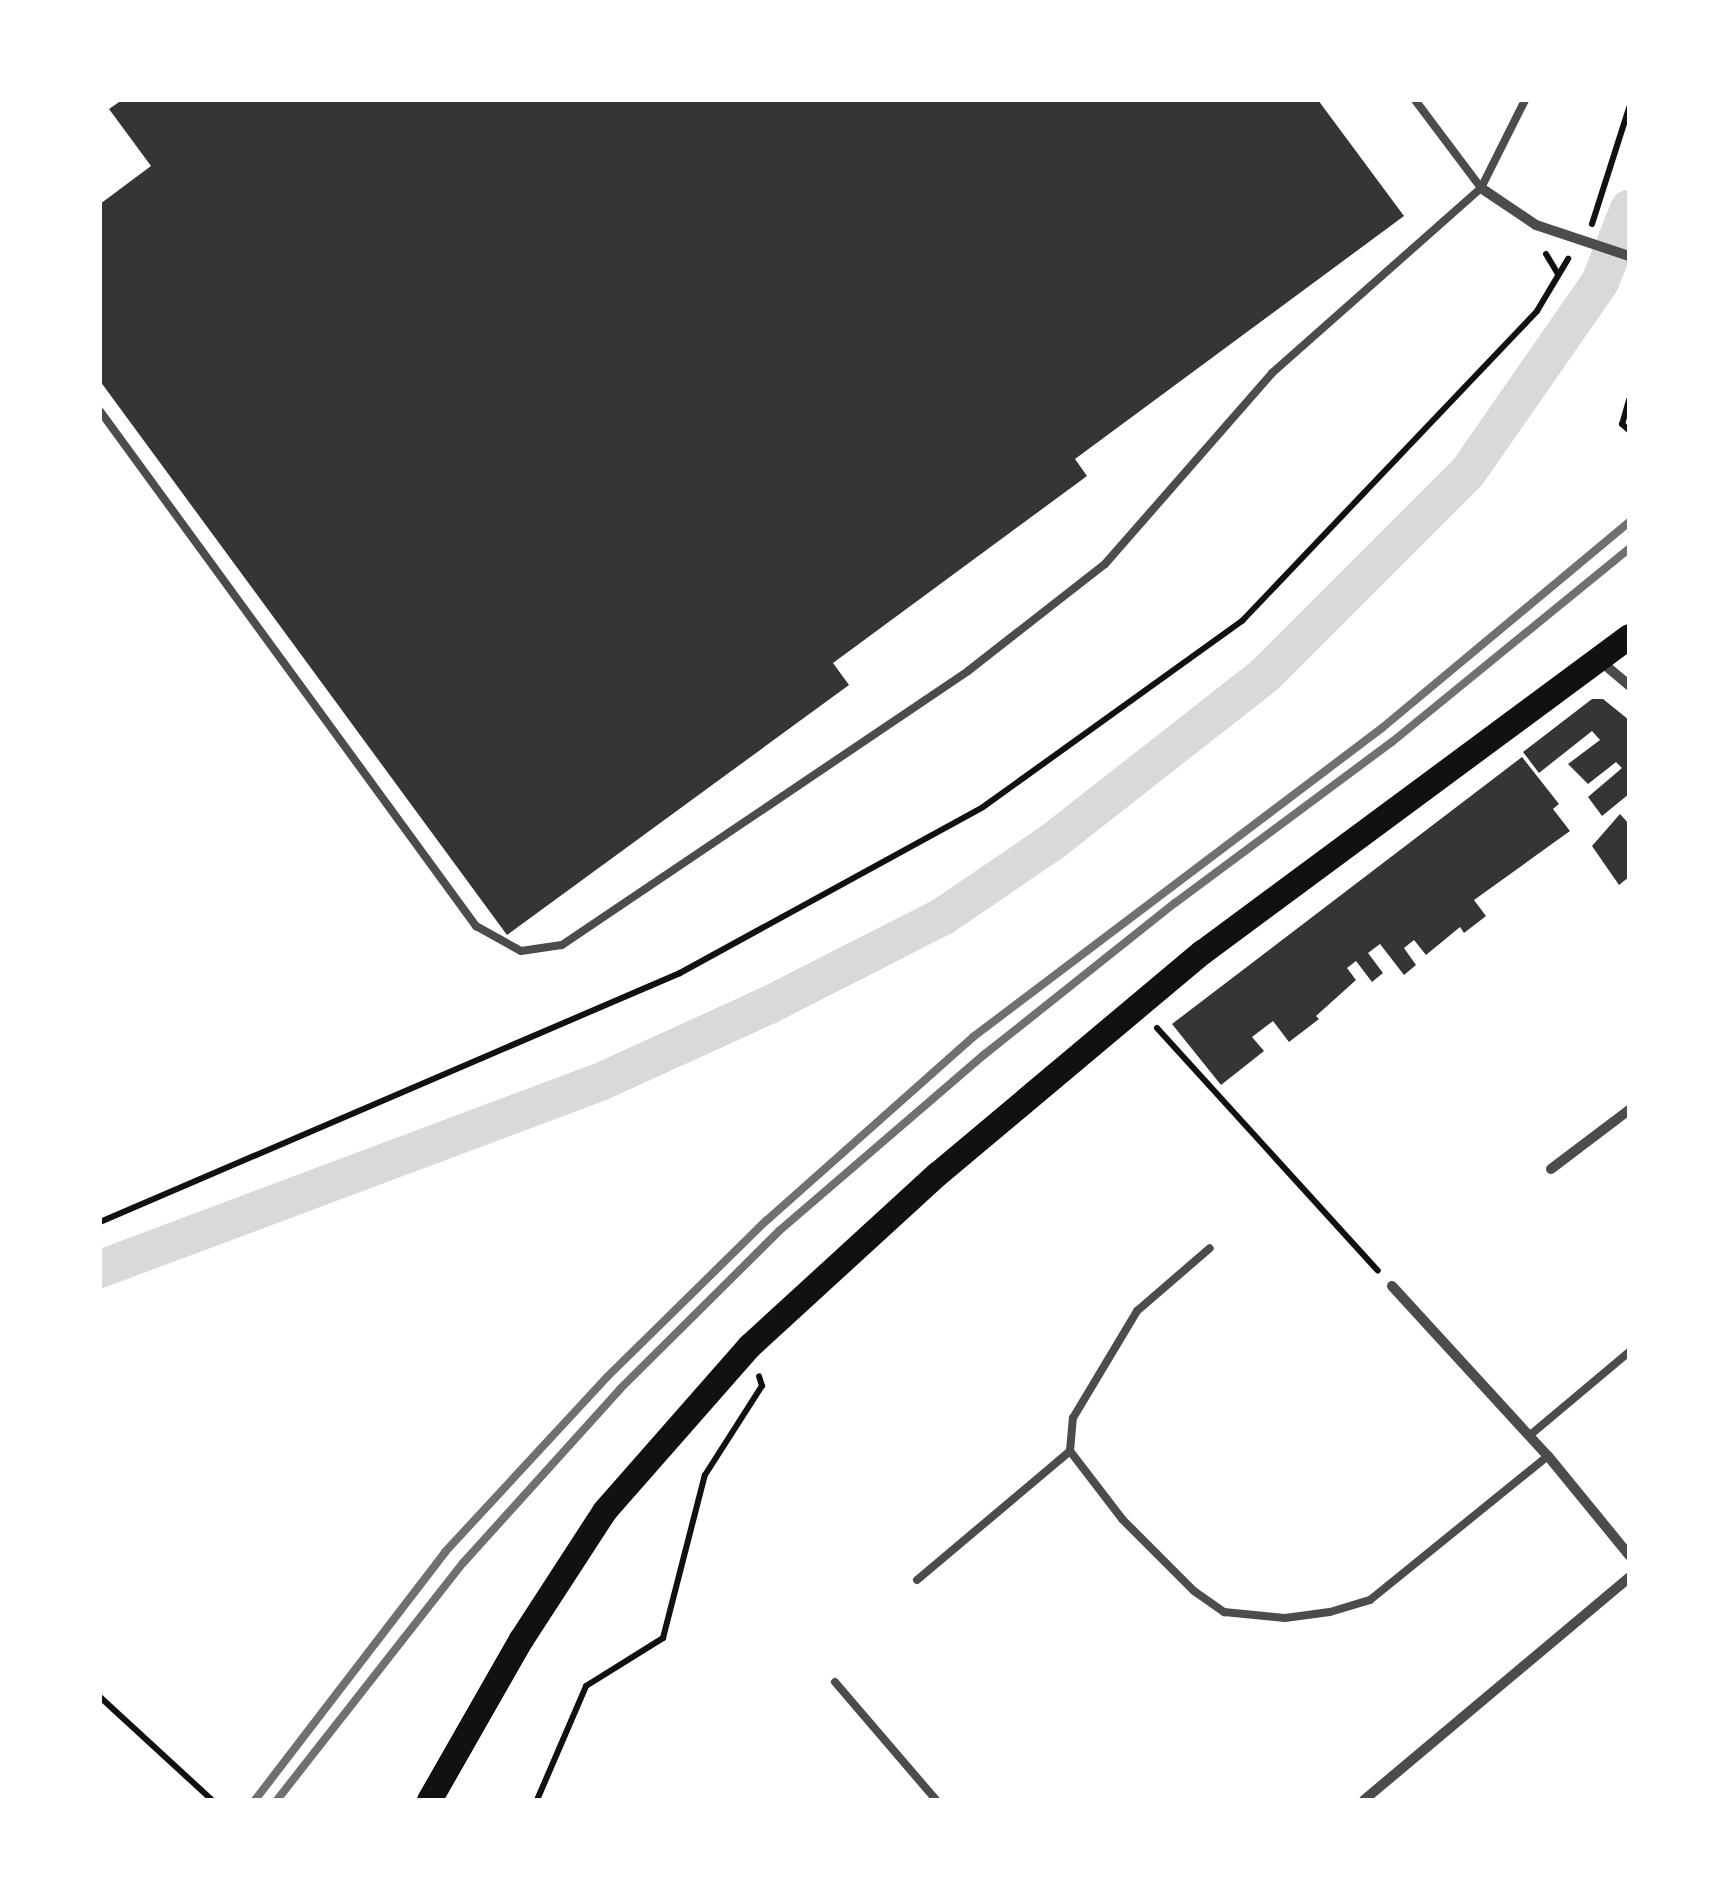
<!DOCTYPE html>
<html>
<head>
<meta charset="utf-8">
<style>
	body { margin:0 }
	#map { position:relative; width:1729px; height:1900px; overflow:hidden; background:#fff; font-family:Rubik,sans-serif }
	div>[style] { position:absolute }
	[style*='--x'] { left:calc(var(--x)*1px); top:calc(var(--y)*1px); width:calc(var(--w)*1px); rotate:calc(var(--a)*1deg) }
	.canal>* { height:38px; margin:-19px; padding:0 19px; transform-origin:19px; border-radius:19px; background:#d9d9d9 }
	.building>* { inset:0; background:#353535 }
	.path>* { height:6px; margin:-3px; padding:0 3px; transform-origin:3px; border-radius:3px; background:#111 }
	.service>* { height:8px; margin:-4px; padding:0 4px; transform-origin:4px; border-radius:4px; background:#4c4c4c }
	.minor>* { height:10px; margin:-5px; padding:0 5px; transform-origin:5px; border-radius:5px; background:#4c4c4c }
	.primary>* { height:25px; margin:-12.5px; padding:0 12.5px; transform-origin:12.5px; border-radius:12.5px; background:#111 }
	.rail>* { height:8px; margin:-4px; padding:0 4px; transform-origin:4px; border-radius:4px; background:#707070 }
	span { translate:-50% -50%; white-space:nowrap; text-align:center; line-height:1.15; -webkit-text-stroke:10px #fff; paint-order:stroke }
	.frame { position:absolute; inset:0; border:102px solid #fff; pointer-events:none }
</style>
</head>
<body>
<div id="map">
	<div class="canal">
		<div style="--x:100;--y:1269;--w:534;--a:-20.51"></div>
		<div style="--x:600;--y:1082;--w:186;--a:-24.5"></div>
		<div style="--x:769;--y:1005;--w:194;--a:-27"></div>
		<div style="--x:942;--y:917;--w:133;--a:-34.3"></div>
		<div style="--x:1052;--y:842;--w:272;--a:-38.1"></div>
		<div style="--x:1266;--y:674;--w:286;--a:-45"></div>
		<div style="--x:1468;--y:472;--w:231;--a:-55.2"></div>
		<div style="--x:1600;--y:282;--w:79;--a:-68.3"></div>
	</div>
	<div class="building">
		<div style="clip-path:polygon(122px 100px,1318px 100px,1404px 216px,1075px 459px,1087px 476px,833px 663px,849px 685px,507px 935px,100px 381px,100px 204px,151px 166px,109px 109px)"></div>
		<div style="clip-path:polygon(1592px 699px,1603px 699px,1629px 720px,1629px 794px,1602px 816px,1588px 797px,1622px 768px,1616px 762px,1588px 784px,1568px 764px,1600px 740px,1592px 731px,1539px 773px,1523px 752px)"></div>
		<div style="clip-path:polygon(1522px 757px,1559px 804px,1553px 809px,1570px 831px,1474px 900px,1486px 916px,1464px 933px,1460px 927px,1426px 955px,1414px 940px,1404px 948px,1416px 965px,1404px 975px,1380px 944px,1368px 953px,1383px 973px,1372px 982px,1356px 961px,1347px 968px,1356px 980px,1316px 1016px,1319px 1019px,1289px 1042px,1273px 1021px,1252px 1037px,1264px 1051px,1221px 1085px,1172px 1024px)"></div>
		<div style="clip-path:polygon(1620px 814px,1629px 824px,1629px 877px,1619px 885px,1592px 846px)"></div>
	</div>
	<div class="path">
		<div style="--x:1592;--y:224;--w:122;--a:-72.3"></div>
		<div style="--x:1546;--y:254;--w:23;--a:59"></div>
		<div style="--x:1629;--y:400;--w:25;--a:106"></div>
		<div style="--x:1622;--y:424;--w:9;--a:41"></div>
		<div style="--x:1157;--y:1028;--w:328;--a:47.7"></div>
		<div style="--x:100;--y:1222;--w:631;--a:-23.23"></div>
		<div style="--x:680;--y:973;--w:345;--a:-28.7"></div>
		<div style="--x:983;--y:807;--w:319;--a:-35.7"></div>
		<div style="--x:1242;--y:621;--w:428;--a:-46.4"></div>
		<div style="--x:1537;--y:311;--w:61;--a:-59.2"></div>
		<div style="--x:100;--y:1697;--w:152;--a:42.6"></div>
		<div style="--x:537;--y:1800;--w:124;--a:-66.7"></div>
		<div style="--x:586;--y:1686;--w:91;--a:-31.9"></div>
		<div style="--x:663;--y:1638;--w:168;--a:-75.6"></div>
		<div style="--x:705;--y:1475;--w:106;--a:-57.4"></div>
		<div style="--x:762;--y:1386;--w:10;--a:-107"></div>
	</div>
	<div class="service">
		<div style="--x:1415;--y:100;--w:110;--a:53.1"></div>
		<div style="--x:100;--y:411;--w:638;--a:53.87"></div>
		<div style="--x:476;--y:926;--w:51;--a:29.1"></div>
		<div style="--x:521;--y:951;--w:41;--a:-8.3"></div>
		<div style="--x:562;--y:945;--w:490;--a:-34"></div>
		<div style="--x:968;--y:671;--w:174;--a:-38"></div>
		<div style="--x:1105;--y:564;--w:254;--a:-48.8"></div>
		<div style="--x:1272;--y:373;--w:279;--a:-41.5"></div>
		<div style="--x:1481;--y:188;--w:98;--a:-63.4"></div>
		<div style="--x:1529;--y:1436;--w:131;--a:-40"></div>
		<div style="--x:1070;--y:1451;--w:33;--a:-85"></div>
		<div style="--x:1073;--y:1418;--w:125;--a:-59.1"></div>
		<div style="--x:1137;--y:1311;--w:96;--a:-40.8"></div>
		<div style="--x:917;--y:1580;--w:200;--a:-40.1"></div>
		<div style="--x:1070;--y:1451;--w:87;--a:52.5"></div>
		<div style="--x:1123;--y:1520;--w:100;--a:45"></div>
		<div style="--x:1194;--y:1591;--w:37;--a:35"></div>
		<div style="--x:1224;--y:1612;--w:61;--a:5.6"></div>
		<div style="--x:1285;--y:1618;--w:45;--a:-7.6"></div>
		<div style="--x:1330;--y:1612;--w:42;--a:-16.7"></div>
		<div style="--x:1370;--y:1600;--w:229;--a:-39"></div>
		<div style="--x:835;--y:1682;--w:155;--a:49.4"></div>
	</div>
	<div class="minor">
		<div style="--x:1481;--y:188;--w:66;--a:33.9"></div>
		<div style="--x:1536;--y:225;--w:98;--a:18.4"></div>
		<div style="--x:1599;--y:660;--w:39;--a:40"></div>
		<div style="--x:1551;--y:1169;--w:98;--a:-37.1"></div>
		<div style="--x:1392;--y:1286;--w:231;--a:47.5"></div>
		<div style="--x:1548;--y:1456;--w:128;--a:50.7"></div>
		<div style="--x:1364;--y:1800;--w:346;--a:-40"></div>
	</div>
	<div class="primary">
		<div style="--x:429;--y:1800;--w:185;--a:-60.3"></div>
		<div style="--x:521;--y:1639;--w:153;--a:-57"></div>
		<div style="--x:604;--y:1511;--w:220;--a:-48.7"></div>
		<div style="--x:749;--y:1346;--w:255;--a:-42.5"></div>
		<div style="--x:937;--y:1174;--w:346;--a:-40"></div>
		<div style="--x:1202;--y:952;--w:531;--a:-36.5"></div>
	</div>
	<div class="rail">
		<div style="--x:255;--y:1800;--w:312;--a:-52.5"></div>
		<div style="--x:445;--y:1552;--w:238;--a:-47.2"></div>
		<div style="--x:607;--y:1377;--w:223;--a:-44.5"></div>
		<div style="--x:766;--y:1221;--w:277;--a:-41.6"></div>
		<div style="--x:973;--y:1037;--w:513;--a:-37.07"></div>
		<div style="--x:1382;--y:728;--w:322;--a:-39.8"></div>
		<div style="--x:277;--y:1800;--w:301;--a:-51.9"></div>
		<div style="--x:463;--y:1563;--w:234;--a:-47.9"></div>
		<div style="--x:620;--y:1389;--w:224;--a:-44.8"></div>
		<div style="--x:779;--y:1231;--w:272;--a:-40.7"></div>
		<div style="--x:985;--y:1054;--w:243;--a:-38.5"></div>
		<div style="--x:1175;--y:903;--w:270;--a:-36.6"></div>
		<div style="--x:1392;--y:742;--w:306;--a:-39.2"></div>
	</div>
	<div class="frame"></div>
</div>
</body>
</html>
